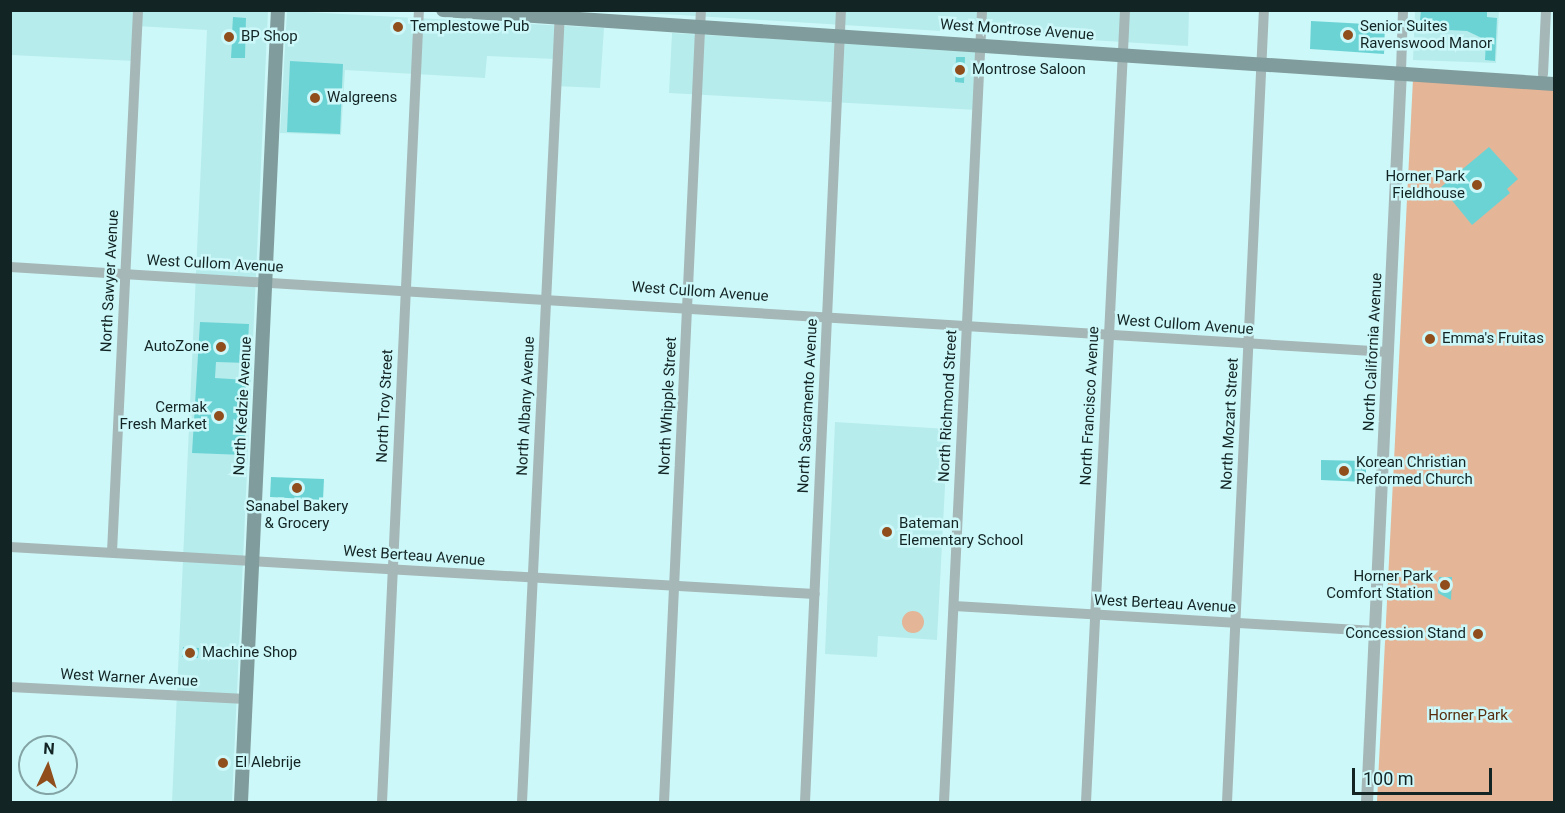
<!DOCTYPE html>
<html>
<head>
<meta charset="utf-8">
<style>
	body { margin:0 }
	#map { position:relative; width:1565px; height:813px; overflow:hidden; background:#cdf8f9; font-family:Roboto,sans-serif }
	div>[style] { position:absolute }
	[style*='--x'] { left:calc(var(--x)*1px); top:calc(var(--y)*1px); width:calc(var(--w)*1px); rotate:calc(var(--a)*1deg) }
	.built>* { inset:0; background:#b7ecec }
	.green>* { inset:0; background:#e4b597 }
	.round { border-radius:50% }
	.building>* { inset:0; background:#6cd3d5 }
	.minor>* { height:10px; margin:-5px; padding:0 5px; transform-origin:5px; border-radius:5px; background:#a5b7b7 }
	.tertiary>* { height:12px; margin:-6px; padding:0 6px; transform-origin:6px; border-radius:6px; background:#a5b7b7 }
	.secondary>* { height:14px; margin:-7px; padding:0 7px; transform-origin:7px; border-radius:7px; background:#809c9c }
	.dots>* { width:16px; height:16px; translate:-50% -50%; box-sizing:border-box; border:3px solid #cdf8f9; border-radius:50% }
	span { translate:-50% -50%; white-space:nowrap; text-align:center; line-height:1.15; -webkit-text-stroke:5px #cdf8f9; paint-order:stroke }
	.poi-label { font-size:15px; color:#132424 }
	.left { translate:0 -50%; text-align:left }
	.right { translate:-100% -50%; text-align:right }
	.street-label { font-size:15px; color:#132424 }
	.park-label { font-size:15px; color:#572d0d }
	.frame { position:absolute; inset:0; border:12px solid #132424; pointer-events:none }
	.north { position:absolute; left:18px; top:735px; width:60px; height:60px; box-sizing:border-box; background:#cdf8f9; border:2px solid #83a3a4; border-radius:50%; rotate:4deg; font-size:16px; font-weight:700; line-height:24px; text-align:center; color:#132424 }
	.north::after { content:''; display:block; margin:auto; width:21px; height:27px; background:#914e1d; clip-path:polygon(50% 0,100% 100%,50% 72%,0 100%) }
	.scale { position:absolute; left:1352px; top:768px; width:140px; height:27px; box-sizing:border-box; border:3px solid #132424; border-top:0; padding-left:8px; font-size:18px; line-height:21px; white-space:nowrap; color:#132424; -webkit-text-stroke:4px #cdf8f9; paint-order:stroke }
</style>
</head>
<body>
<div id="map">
	<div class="built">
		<div style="clip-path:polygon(10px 11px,268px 11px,232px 802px,172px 802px,207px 30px,136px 26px,134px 61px,11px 55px)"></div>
		<div style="clip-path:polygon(287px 11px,604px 28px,600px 88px,554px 86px,555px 59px,487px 56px,485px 78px,345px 70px,341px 135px,280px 133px)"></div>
		<div style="clip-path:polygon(602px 11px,1189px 11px,1188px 46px,680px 15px)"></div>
		<div style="clip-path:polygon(1415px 11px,1499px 11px,1496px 63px,1413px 60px)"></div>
		<div style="clip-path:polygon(672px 33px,979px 51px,977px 110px,669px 93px)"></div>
		<div style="clip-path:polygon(835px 422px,948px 429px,937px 640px,878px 636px,877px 657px,825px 654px)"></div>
	</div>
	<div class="green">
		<div style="clip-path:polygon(1413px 79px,1554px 87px,1554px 802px,1377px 802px)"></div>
		<div class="round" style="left:902px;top:611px;width:22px;height:22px"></div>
	</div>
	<div class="building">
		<div style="clip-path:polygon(1421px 10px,1487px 10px,1487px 17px,1497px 18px,1495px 61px,1485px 60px,1486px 40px,1467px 31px,1429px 29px,1420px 20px)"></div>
		<div style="clip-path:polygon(233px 17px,246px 18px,245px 58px,231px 58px,232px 41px,224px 41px,225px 33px,232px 33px)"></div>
		<div style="clip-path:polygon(1311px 21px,1385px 25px,1384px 54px,1310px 49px)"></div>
		<div style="clip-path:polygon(956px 57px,965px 57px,964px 83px,955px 82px)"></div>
		<div style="clip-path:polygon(290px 61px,343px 64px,340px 134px,287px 132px)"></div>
		<div style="clip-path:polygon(1489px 147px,1518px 179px,1507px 189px,1510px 193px,1472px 225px,1441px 187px)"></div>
		<div style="clip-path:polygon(200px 322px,249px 324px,247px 363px,216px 362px,215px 378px,247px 380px,244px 455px,192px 453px)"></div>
		<div style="clip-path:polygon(1321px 460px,1366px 461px,1366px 482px,1321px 480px)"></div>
		<div style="clip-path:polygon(271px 477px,324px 479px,323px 500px,270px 497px)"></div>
		<div style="clip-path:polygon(1439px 577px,1452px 577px,1451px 600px,1438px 593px)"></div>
		<div style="clip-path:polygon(183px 647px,199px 648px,198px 658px,182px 657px)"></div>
	</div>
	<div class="minor">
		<div style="--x:1401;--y:71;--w:61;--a:-88.1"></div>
		<div style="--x:1543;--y:74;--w:64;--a:-87.3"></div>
		<div style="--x:10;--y:267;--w:1381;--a:3.53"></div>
		<div style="--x:10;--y:547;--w:806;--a:3.34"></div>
		<div style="--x:112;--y:552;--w:543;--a:-87.25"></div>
		<div style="--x:954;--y:606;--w:422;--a:3.4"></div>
		<div style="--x:10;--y:687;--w:236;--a:2.9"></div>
		<div style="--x:382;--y:802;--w:793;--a:-87.33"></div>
		<div style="--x:522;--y:802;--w:793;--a:-87.25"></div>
		<div style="--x:664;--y:802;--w:793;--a:-87.33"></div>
		<div style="--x:805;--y:802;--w:793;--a:-87.4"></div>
		<div style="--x:944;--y:802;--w:793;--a:-87.25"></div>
		<div style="--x:1086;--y:802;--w:793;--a:-87.18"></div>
		<div style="--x:1227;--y:802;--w:793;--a:-87.33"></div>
	</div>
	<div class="tertiary">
		<div style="--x:1367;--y:802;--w:732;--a:-87.34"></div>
	</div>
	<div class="secondary">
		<div style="--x:443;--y:10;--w:1113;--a:3.81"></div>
		<div style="--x:241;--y:802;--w:793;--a:-87.33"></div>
	</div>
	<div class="dots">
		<div style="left:398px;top:27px;background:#914e1d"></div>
		<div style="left:1348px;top:35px;background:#914e1d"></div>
		<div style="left:229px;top:37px;background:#914e1d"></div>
		<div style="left:960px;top:70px;background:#914e1d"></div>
		<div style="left:315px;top:98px;background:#914e1d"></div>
		<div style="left:1477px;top:185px;background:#914e1d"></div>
		<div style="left:1430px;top:339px;background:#914e1d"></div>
		<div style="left:221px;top:347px;background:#914e1d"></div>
		<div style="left:219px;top:416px;background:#914e1d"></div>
		<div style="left:1344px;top:471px;background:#914e1d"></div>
		<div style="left:297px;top:488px;background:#914e1d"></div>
		<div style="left:887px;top:532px;background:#914e1d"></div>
		<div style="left:1445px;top:585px;background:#914e1d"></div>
		<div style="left:1478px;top:634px;background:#914e1d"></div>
		<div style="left:190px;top:653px;background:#914e1d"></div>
		<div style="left:223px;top:763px;background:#914e1d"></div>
	</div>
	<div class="poi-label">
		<span class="left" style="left:1360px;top:35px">Senior Suites<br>Ravenswood Manor</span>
		<span class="left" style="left:410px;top:27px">Templestowe Pub</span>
		<span class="left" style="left:241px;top:37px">BP Shop</span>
		<span class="left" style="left:972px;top:70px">Montrose Saloon</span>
		<span class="left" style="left:327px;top:98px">Walgreens</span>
		<span class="right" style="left:1465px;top:185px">Horner Park<br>Fieldhouse</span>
		<span class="left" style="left:1442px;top:339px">Emma's Fruitas</span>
		<span class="right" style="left:209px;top:347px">AutoZone</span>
		<span class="right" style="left:207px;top:416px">Cermak<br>Fresh Market</span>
		<span class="left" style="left:1356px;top:471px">Korean Christian<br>Reformed Church</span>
		<span style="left:297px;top:515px">Sanabel Bakery<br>&amp; Grocery</span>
		<span class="left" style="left:899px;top:532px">Bateman<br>Elementary School</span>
		<span class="right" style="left:1433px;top:585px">Horner Park<br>Comfort Station</span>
		<span class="right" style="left:1466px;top:634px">Concession Stand</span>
		<span class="left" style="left:202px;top:653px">Machine Shop</span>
		<span class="left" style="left:235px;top:763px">El Alebrije</span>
	</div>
	<div class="street-label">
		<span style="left:1017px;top:30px;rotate:4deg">West Montrose Avenue</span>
		<span style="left:215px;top:264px;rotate:3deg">West Cullom Avenue</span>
		<span style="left:110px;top:281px;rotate:-87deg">North Sawyer Avenue</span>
		<span style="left:700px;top:292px;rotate:4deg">West Cullom Avenue</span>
		<span style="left:1185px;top:325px;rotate:4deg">West Cullom Avenue</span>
		<span style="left:1373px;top:352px;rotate:-87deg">North California Avenue</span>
		<span style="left:243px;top:406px;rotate:-87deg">North Kedzie Avenue</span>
		<span style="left:385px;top:406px;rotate:-87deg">North Troy Street</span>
		<span style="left:526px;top:406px;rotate:-87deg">North Albany Avenue</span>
		<span style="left:668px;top:406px;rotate:-87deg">North Whipple Street</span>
		<span style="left:808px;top:406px;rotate:-87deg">North Sacramento Avenue</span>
		<span style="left:948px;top:406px;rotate:-87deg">North Richmond Street</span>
		<span style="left:1090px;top:406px;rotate:-87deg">North Francisco Avenue</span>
		<span style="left:1230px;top:424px;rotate:-87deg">North Mozart Street</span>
		<span style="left:414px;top:556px;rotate:4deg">West Berteau Avenue</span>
		<span style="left:1165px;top:604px;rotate:3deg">West Berteau Avenue</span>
		<span style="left:129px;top:678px;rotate:3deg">West Warner Avenue</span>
	</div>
	<div class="park-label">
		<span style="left:1468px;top:716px">Horner Park</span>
	</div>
	<div class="frame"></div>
	<div class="north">N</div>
	<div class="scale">100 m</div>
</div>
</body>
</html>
